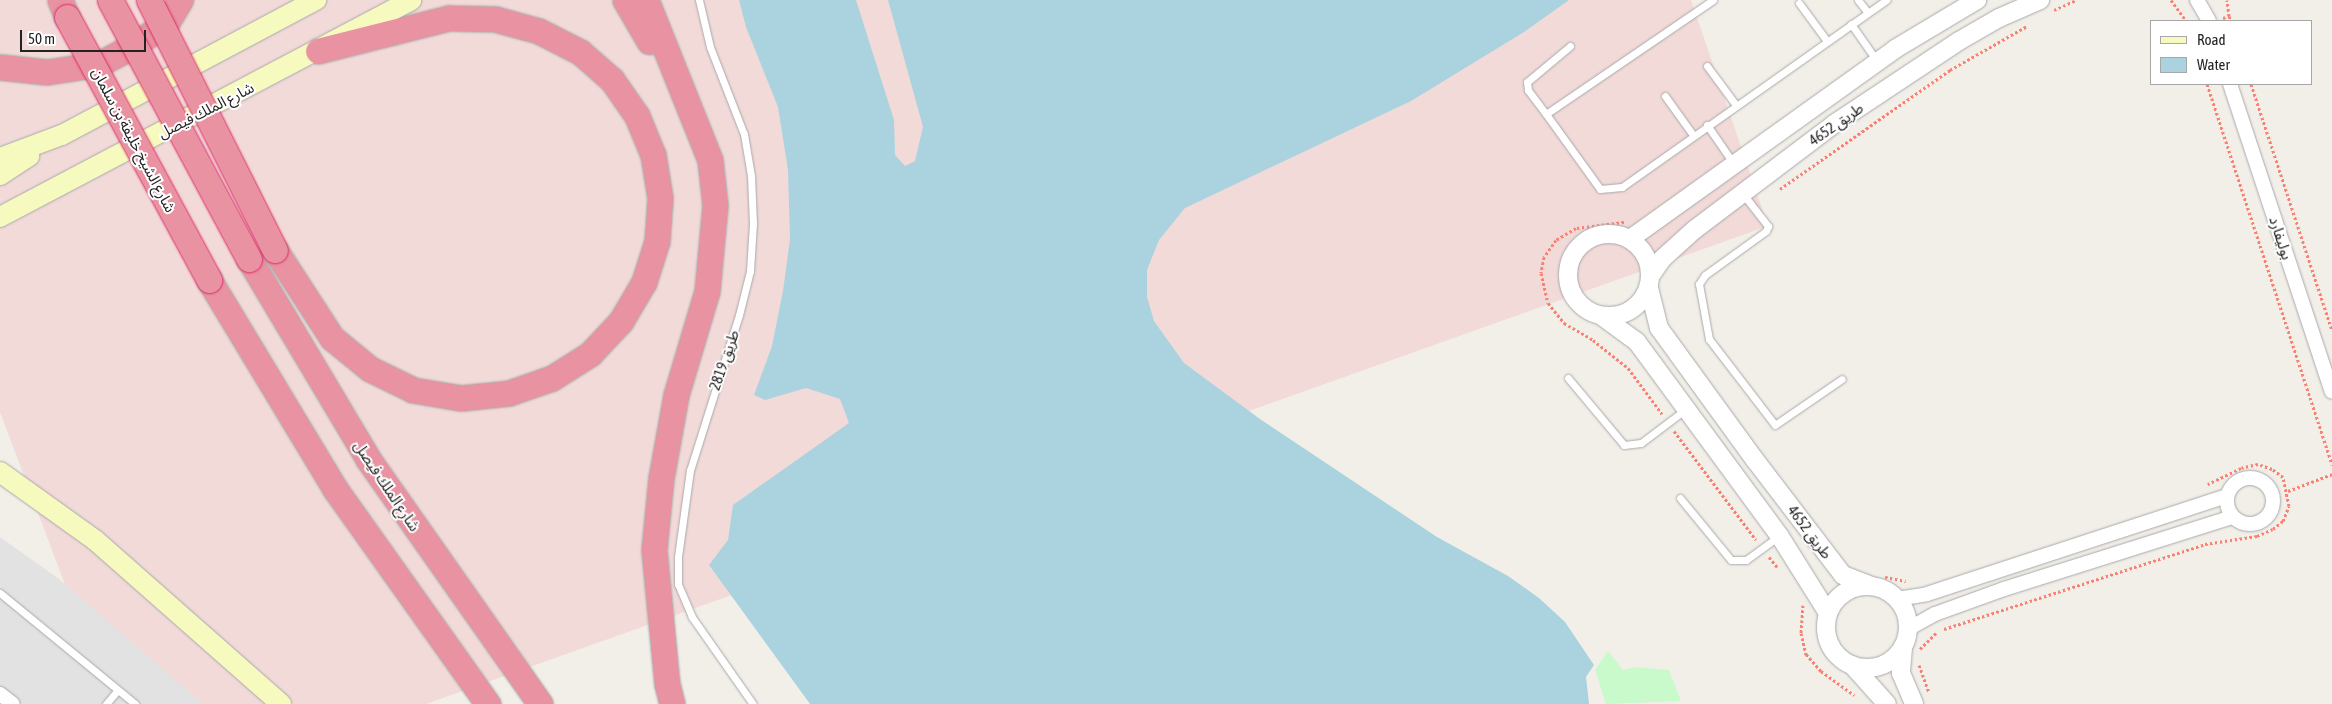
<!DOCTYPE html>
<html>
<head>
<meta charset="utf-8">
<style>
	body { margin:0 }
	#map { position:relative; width:2332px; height:704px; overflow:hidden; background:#f2efe9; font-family:"Asap Condensed","Noto Sans Arabic",sans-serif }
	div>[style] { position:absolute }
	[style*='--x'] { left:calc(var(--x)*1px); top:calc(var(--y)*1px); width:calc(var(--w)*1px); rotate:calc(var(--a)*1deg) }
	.commercial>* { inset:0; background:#f2dad9 }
	.park>* { inset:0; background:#c8facc }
	.parking>* { inset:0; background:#e2e2e2 }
	.water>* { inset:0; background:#aad3df }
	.path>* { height:3px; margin-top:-1.5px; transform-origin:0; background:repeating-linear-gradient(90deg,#fa8072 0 2.5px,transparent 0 5px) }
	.roads { filter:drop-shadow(0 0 1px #a9a9a9) drop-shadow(0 0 1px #a9a9a9) }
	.service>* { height:7px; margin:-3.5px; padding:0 3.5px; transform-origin:3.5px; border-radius:3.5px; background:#fff }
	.minor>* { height:14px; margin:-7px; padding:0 7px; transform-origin:7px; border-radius:7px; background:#fff }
	.minor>.ring { margin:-7px; padding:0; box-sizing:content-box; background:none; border:14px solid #fff; border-radius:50% }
	.tertiary>* { height:18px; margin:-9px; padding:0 9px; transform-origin:9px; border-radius:9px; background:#fff }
	.tertiary>.ring { margin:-9px; padding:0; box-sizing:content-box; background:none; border:18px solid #fff; border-radius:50% }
	.secondary>* { height:20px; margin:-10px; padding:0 10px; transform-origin:10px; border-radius:10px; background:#f7fabf }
	.motorway>* { height:25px; margin:-12.5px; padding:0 12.5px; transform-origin:12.5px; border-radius:12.5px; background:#e892a2 }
	.bridges { filter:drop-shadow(0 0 1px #dc2a67) drop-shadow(0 0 1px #dc2a67) }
	.motorway-bridge>* { height:25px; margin:-12.5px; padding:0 12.5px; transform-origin:12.5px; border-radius:12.5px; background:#e892a2 }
	span { translate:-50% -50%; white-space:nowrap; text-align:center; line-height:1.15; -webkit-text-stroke:4px #fff; paint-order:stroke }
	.street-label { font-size:15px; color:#222 }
	.legend { position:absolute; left:2150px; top:20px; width:162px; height:65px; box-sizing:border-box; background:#fff; border:1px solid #a7a7a7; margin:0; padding:6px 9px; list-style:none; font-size:15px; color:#222 }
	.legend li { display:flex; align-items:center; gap:10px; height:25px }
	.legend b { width:25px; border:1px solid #a7a7a7 }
	.scale { position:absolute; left:20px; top:30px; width:126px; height:22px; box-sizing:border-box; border:2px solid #222; border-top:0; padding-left:6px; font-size:15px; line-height:18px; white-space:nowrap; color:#222; -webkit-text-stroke:4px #fff; paint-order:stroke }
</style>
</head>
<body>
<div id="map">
	<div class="commercial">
		<div style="clip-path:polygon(0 0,1691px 0,1768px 226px,426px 704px,110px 704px,0 412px)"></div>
	</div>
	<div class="park">
		<div style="clip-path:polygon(1608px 651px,1623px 670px,1636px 667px,1669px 670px,1681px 701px,1606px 704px,1595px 670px)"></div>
	</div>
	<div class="parking">
		<div style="clip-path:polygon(0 537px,59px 579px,203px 704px,0 704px)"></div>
	</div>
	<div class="water">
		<div style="clip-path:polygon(739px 0,856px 0,894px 120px,895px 155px,905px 166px,915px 161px,923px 127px,888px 0,1569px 0,1524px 32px,1411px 101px,1185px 208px,1159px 240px,1147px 270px,1147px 297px,1154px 321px,1184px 363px,1260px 419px,1437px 537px,1508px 576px,1539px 598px,1565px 622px,1594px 665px,1586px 677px,1589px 704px,810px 704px,709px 565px,728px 540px,733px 505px,849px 423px,840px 399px,806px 388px,765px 400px,754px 395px,772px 346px,783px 291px,790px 239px,788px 170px,778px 107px,746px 27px)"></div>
	</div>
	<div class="path">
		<div style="--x:2171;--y:0;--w:26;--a:54"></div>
		<div style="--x:2054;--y:10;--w:24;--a:-24"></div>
		<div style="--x:2229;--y:16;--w:5;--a:68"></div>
		<div style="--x:2223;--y:18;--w:6;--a:-18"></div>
		<div style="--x:2229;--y:16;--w:16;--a:-97"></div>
		<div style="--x:2207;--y:84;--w:401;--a:71.8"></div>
		<div style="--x:2251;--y:84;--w:259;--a:71.8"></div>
		<div style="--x:1780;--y:189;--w:208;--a:-35"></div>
		<div style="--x:1950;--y:70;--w:89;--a:-29.7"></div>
		<div style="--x:1624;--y:222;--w:48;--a:172.9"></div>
		<div style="--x:1576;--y:228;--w:23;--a:149"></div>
		<div style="--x:1556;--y:240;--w:21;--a:125"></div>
		<div style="--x:1544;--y:257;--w:16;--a:101"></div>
		<div style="--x:1541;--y:273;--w:31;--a:77"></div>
		<div style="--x:1548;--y:303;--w:26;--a:51"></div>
		<div style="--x:1564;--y:323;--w:34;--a:30"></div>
		<div style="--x:1593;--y:340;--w:45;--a:38.7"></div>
		<div style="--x:1628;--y:368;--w:57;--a:53.5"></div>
		<div style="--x:1674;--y:431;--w:136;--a:53"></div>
		<div style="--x:2288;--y:491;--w:47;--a:-21.1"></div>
		<div style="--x:1769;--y:557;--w:14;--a:51"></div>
		<div style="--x:1885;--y:577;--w:21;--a:11"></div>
		<div style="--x:1803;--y:605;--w:28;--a:94"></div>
		<div style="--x:1801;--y:633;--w:22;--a:77"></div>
		<div style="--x:1806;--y:654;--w:23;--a:49"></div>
		<div style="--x:1821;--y:671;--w:41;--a:36"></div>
		<div style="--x:1944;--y:629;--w:274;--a:-18"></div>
		<div style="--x:2205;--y:544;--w:53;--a:-8.7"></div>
		<div style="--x:2257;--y:536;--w:17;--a:-24"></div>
		<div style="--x:2273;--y:529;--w:13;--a:-39"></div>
		<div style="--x:2283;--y:521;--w:16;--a:-68"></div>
		<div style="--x:2289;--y:506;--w:30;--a:-102"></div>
		<div style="--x:2283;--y:477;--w:14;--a:-144"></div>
		<div style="--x:2272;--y:469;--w:15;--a:-160"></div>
		<div style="--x:2258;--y:464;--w:17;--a:167"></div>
		<div style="--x:2241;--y:468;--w:37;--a:154"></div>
		<div style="--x:1920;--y:649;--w:23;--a:-45"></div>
		<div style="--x:1919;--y:665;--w:29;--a:70"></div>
	</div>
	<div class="roads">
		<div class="service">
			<div style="--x:699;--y:0;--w:48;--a:76.8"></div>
			<div style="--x:710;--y:47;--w:93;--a:68.7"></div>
			<div style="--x:744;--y:134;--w:43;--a:80.5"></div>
			<div style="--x:751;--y:176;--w:47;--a:87.6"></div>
			<div style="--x:753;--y:223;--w:48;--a:93.6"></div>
			<div style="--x:750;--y:271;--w:45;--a:104"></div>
			<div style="--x:739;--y:315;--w:163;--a:107.5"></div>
			<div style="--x:690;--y:470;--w:88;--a:97.9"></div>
			<div style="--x:678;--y:557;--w:27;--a:90"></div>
			<div style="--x:678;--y:584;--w:36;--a:67"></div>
			<div style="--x:692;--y:617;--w:106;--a:55"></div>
			<div style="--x:1713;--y:0;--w:202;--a:145.7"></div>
			<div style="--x:1546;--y:114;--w:92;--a:54.2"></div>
			<div style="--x:1600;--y:189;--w:22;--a:-5"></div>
			<div style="--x:1622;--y:187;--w:324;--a:-35.3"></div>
			<div style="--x:1858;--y:0;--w:16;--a:52"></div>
			<div style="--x:1799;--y:3;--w:47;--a:53.6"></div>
			<div style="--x:1851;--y:24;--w:45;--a:54.9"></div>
			<div style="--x:1707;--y:66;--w:49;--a:53.4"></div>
			<div style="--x:1665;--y:96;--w:48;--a:54.3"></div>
			<div style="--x:1546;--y:114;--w:30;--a:-127"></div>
			<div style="--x:1528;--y:90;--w:8;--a:-97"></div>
			<div style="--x:1527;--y:82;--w:56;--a:-39.9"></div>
			<div style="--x:1707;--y:125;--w:47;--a:55.3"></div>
			<div style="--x:1743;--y:194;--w:41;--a:52"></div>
			<div style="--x:1768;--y:226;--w:5;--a:112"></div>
			<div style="--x:1766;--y:231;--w:75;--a:144.2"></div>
			<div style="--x:1705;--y:275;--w:11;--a:124"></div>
			<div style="--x:1699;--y:284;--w:56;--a:79.7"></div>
			<div style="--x:1709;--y:339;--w:108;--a:52.5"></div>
			<div style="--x:1775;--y:425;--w:81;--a:-34.5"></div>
			<div style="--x:1568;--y:378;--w:87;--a:50.1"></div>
			<div style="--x:1624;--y:445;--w:17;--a:-7"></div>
			<div style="--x:1641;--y:443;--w:56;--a:-37.1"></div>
			<div style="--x:1680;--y:498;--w:80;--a:50.6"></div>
			<div style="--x:1731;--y:560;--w:15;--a:0"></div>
			<div style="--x:1746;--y:560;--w:41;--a:-36"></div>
			<div style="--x:0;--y:593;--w:175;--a:39.4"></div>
			<div style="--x:106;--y:704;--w:17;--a:-50"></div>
		</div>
		<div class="minor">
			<div style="--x:2197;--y:0;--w:24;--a:60"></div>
			<div style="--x:2230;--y:84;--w:324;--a:71.7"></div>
			<div class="ring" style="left:2227px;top:478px;width:32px;height:32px"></div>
			<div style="--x:1897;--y:599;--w:30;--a:-9"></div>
			<div style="--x:1927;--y:594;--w:315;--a:-18.1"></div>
			<div style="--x:1908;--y:629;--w:31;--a:-29"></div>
			<div style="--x:1935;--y:614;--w:73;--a:-19.9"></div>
			<div style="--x:2004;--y:589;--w:239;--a:-17.5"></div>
			<div style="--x:0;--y:694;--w:16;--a:38"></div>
		</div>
		<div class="tertiary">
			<div class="ring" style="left:1568px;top:234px;width:64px;height:64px"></div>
			<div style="--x:1630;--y:239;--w:326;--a:-35.6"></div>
			<div style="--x:1895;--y:49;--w:96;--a:-30.9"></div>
			<div style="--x:1651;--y:275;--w:19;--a:-55"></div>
			<div style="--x:1662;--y:259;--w:43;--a:-42.2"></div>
			<div style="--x:1694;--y:230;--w:176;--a:-37.1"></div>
			<div style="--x:1834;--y:124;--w:150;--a:-33.6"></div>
			<div style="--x:1959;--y:41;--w:46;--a:-29.9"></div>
			<div style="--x:1999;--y:18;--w:45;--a:-23.7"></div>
			<div style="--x:1649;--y:288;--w:41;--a:76"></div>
			<div style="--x:1659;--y:328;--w:163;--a:54"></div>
			<div style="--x:1755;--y:460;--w:145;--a:52.6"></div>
			<div style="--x:1843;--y:575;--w:31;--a:21"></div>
			<div style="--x:1603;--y:317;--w:42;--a:36.3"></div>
			<div style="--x:1637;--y:342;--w:240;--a:53.7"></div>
			<div style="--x:1779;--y:535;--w:92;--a:57.9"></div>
			<div class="ring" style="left:1826px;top:586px;width:64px;height:64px"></div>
			<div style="--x:1903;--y:648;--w:25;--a:95"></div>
			<div style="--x:1901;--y:673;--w:34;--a:67"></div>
			<div style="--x:1852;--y:665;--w:52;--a:48.1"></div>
		</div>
		<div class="secondary">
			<div style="--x:0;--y:158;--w:66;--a:-20.4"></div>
			<div style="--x:62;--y:135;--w:288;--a:-28"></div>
			<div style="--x:0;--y:175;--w:35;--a:-33"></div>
			<div style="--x:0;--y:217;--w:465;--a:-27.8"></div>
			<div style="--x:0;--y:472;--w:117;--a:35.6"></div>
			<div style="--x:95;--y:540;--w:248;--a:41.4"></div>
		</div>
		<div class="motorway">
			<div style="--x:60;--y:0;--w:18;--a:68"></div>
			<div style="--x:625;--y:0;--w:48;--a:59.7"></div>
			<div style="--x:646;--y:0;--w:172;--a:68.2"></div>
			<div style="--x:710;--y:160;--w:45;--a:83.7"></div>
			<div style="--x:715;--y:205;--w:86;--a:95.3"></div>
			<div style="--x:707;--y:291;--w:109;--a:106.6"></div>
			<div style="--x:676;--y:395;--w:84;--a:100.2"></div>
			<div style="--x:661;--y:478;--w:72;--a:95.6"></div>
			<div style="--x:654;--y:550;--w:135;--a:84.5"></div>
			<div style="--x:667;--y:684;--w:21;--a:76"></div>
			<div style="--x:0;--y:67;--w:47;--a:6.1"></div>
			<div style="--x:47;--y:72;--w:53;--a:-8.7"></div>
			<div style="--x:99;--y:64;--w:38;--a:-28"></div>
			<div style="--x:133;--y:46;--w:42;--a:-35.2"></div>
			<div style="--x:167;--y:22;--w:26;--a:-59"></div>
			<div style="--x:275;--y:250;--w:105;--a:57.1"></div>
			<div style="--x:332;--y:338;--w:49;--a:39.2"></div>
			<div style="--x:370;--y:369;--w:48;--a:26"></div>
			<div style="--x:413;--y:390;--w:49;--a:9.5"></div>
			<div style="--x:461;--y:398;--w:48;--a:-5.9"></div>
			<div style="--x:509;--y:393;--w:46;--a:-19.2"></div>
			<div style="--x:552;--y:378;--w:45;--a:-32.3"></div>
			<div style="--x:590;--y:354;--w:45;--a:-46.8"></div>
			<div style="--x:621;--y:321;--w:45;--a:-59.5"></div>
			<div style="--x:644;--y:282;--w:43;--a:-72.4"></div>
			<div style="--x:657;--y:241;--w:43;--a:-86"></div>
			<div style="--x:660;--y:198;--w:44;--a:-99.2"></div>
			<div style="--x:653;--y:155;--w:42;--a:-112.3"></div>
			<div style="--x:637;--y:116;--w:44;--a:-124.8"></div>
			<div style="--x:612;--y:80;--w:43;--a:-138.8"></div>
			<div style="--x:580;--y:52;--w:46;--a:-152.9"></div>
			<div style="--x:539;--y:31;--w:46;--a:-164.7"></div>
			<div style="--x:495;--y:19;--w:46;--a:-178.8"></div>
			<div style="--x:449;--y:18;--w:135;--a:165.9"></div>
			<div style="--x:249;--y:259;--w:233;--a:59.2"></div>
			<div style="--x:368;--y:459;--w:299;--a:54.9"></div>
			<div style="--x:209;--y:280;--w:244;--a:58.9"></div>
			<div style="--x:335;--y:489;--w:264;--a:54.6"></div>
		</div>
	</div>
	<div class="bridges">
		<div class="motorway-bridge">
			<div style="--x:110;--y:0;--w:294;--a:61.8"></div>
			<div style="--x:149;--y:0;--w:280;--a:63.3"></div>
			<div style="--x:67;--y:17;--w:299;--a:61.6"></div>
		</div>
	</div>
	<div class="street-label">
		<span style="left:206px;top:110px;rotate:-27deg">شارع الملك فيصل</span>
		<span style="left:1836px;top:124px;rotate:-35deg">طريق 4652</span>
		<span style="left:134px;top:140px;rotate:62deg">شارع الشيخ خليفة بن سلمان</span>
		<span style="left:2281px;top:238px;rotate:72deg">بوليفارد</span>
		<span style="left:724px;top:360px;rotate:-71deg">طريق 2819</span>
		<span style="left:387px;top:486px;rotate:56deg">شارع الملك فيصل</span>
		<span style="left:1810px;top:532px;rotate:53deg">طريق 4652</span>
	</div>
	<ul class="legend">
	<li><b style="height:6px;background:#f7fabf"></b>Road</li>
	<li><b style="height:14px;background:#aad3df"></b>Water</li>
	</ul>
	<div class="scale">50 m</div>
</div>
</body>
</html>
